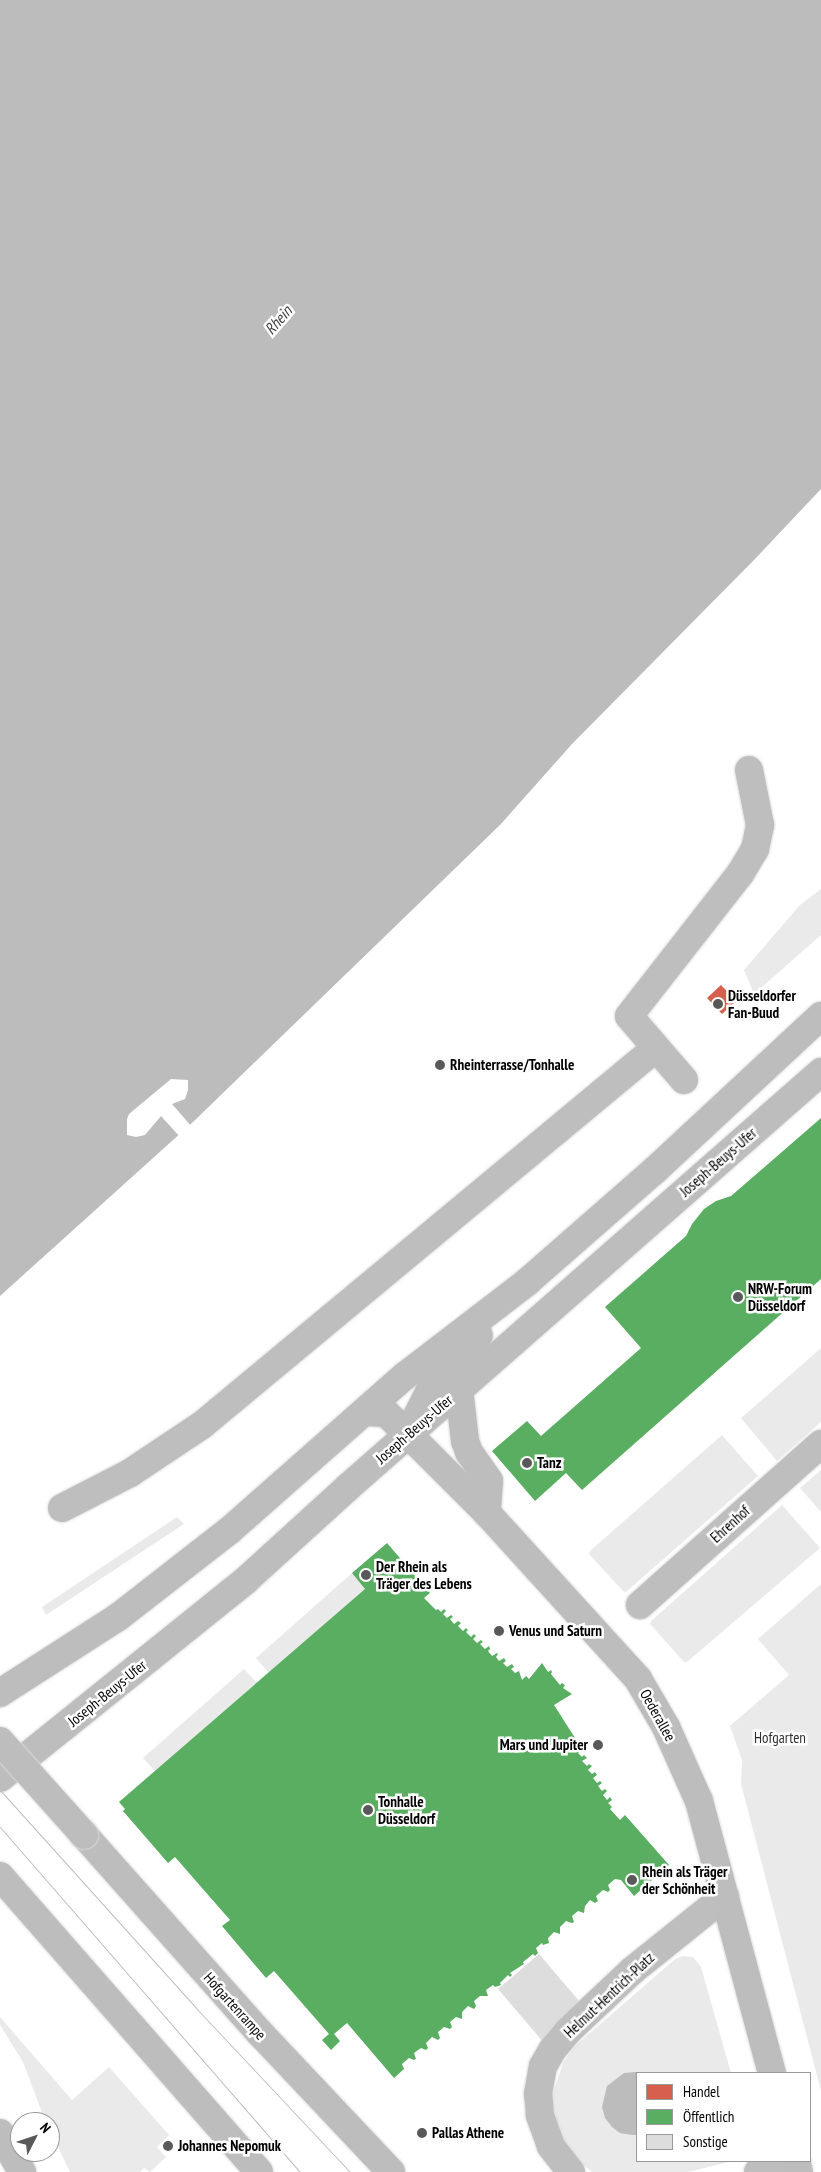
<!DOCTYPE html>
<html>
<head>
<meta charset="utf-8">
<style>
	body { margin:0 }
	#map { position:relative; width:821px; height:2172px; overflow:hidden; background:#fff; font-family:"PT Sans Narrow",sans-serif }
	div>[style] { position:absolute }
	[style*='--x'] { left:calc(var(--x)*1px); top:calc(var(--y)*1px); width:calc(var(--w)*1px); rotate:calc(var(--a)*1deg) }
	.green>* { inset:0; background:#eaeaea }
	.water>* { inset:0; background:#bcbcbc }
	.pier>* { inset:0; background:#fff }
	.shops>* { inset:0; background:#d6604d }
	.public>* { inset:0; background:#5aae61 }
	.building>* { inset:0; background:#ddd }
	.roads { filter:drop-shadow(0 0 1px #dbdbdb) drop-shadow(0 0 1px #dbdbdb) }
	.minor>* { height:28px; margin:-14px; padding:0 14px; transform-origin:14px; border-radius:14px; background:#bebebe }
	.major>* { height:28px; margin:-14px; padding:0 14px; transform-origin:14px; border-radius:14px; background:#bdbdbd }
	.tram>* { height:1px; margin:-0.5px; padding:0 0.5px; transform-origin:0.5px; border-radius:0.5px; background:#bdbdbd }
	.bridges { filter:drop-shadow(0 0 1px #dbdbdb) drop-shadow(0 0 1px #dbdbdb) }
	.major-bridge>* { height:28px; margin:-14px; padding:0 14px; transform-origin:14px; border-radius:14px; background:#bdbdbd }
	.dots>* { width:14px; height:14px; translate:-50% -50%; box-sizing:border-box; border:2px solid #fff; border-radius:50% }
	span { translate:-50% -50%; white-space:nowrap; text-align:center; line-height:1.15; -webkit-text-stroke:5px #fff; paint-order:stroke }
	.poi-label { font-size:15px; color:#000; font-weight:700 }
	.left { translate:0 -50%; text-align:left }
	.right { translate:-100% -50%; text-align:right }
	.street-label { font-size:15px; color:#000 }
	.park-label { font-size:15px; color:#303030 }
	.water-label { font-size:16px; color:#414141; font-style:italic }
	.legend { position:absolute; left:636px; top:2072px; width:175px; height:90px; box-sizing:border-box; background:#fff; border:1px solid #999; margin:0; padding:6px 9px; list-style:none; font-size:15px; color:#000 }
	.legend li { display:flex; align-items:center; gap:10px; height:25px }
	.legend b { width:25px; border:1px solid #999 }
	.north { position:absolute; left:10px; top:2112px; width:50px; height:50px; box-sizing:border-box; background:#fff; border:1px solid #999; border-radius:50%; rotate:49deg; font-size:14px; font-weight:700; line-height:20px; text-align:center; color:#000 }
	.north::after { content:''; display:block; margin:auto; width:18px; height:22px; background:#595959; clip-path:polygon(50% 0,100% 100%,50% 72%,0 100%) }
</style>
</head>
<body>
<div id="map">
	<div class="green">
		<div style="clip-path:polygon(821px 889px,821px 935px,754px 994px,744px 970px,800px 905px)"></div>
		<div style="clip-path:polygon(821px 1348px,821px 1422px,777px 1461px,741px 1418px)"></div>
		<div style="clip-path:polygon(722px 1435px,758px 1476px,626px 1592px,623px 1591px,589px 1554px,590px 1551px)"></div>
		<div style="clip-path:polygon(821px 1470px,821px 1512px,800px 1488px)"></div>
		<div style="clip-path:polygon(782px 1505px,820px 1548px,687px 1662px,684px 1662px,650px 1624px,651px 1621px)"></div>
		<div style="clip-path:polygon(177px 1517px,184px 1524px,46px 1615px,42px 1607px)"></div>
		<div style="clip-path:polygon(352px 1573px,365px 1589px,269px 1673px,256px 1658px)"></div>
		<div style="clip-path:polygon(821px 1584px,821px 2091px,741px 1784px,742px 1760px,730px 1726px,789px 1675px,758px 1639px)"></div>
		<div style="clip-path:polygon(244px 1669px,257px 1683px,155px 1771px,143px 1758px)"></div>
		<div style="clip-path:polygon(683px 1956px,693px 1957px,701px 1967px,731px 2073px,635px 2072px,632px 2135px,637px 2135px,637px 2161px,733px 2161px,688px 2172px,592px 2172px,570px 2154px,556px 2128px,552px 2097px,563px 2063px,574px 2047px,675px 1959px)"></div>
		<div style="clip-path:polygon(0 2017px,72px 2100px,109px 2067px,169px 2135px,157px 2147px,166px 2157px,150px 2172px,144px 2168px,140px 2172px,70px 2172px,50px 2130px,50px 2122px,46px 2122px,44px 2118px,23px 2062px,0 2025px)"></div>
	</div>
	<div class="water">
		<div style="clip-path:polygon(0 0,821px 0,821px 489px,754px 560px,572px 744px,501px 824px,193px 1122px,0 1296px)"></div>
		<div style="clip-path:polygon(635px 2072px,640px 2073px,637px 2073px,637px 2135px,632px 2135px,620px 2133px,612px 2127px,605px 2118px,602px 2107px,607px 2086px,624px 2073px)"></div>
	</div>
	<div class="pier">
		<div style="clip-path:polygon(171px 1079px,188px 1080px,188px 1090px,185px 1099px,172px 1104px,192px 1127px,180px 1137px,161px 1116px,145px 1135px,136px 1137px,127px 1135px,127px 1119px,129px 1114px)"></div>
	</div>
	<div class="shops">
		<div style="clip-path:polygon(721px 985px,736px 1001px,722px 1014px,707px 998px)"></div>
	</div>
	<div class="public">
		<div style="clip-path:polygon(821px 1118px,821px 1279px,582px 1490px,566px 1473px,535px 1501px,492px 1451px,527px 1421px,541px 1436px,641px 1348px,605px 1307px,686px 1236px,692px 1224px,704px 1209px,716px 1201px,731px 1196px)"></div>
		<div style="clip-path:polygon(387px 1543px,430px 1593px,424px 1598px,436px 1610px,438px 1609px,441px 1612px,444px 1609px,446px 1611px,443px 1614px,447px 1618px,451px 1615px,453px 1617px,450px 1619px,454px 1624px,458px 1621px,461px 1623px,458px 1626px,463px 1631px,466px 1628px,468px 1630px,466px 1632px,471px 1637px,474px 1634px,476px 1636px,473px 1639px,477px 1643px,481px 1640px,483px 1642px,480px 1644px,485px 1649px,489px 1646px,490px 1649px,488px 1651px,492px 1656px,497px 1653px,498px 1654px,496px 1657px,499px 1661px,504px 1658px,506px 1661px,503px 1663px,507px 1667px,512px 1664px,514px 1667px,511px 1669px,515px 1673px,519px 1671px,522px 1680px,526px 1676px,529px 1679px,542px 1663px,548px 1672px,551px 1670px,552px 1672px,551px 1674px,560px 1685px,562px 1683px,565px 1685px,563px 1688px,572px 1694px,554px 1705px,577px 1741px,573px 1744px,577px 1749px,579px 1747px,582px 1749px,578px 1753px,582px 1757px,584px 1755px,587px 1758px,582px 1761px,587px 1766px,589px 1764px,592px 1766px,588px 1770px,592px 1774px,595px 1772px,597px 1775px,593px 1778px,597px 1783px,600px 1781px,602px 1783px,598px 1786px,602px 1791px,605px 1789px,607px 1791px,603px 1795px,607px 1800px,610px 1797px,612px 1800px,608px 1803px,612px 1807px,610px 1809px,620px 1820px,625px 1815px,669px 1865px,634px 1896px,621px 1880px,615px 1879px,608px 1885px,610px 1890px,608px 1892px,603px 1890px,596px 1896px,598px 1901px,595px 1903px,590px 1900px,585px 1906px,584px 1913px,578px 1911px,572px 1916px,574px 1922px,572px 1923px,566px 1921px,560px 1927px,560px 1934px,554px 1932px,548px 1938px,549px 1943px,543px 1945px,542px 1943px,536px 1948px,538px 1953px,535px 1956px,533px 1954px,523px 1962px,524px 1964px,510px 1973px,512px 1975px,510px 1977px,508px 1975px,500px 1983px,501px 1985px,495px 1987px,493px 1985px,486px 1990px,488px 1996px,480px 1996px,474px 2001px,476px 2006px,474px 2009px,468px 2006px,462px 2012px,462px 2019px,456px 2017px,450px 2022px,452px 2027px,450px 2029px,444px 2027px,438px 2032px,440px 2038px,438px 2040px,432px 2037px,426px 2043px,428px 2048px,426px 2050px,421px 2048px,414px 2053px,416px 2059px,414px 2060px,409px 2058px,402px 2064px,404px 2069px,394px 2078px,347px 2023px,334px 2034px,340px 2041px,331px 2050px,322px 2040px,329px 2034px,274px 1971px,266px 1978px,222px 1926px,230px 1920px,175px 1857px,168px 1863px,123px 1811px,125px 1809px,119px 1802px,365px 1589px,352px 1573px)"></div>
	</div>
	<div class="building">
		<div style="clip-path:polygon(539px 1954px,586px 2009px,545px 2044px,498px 1989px)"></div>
	</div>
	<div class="roads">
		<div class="minor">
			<div style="--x:684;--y:1080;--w:84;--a:-130.7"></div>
			<div style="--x:629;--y:1016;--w:180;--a:-52"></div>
			<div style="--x:740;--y:874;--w:29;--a:-59"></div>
			<div style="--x:755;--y:849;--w:25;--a:-78"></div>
			<div style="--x:760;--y:825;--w:56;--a:-101.3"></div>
			<div style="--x:62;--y:1508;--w:76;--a:-27.2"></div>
			<div style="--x:130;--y:1473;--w:87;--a:-33.7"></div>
			<div style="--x:202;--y:1425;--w:590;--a:-39.71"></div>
			<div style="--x:640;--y:1605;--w:242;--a:-41.7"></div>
			<div style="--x:571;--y:2172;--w:33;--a:-128"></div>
			<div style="--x:551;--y:2146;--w:33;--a:-110"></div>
			<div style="--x:540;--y:2115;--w:21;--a:-95"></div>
			<div style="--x:538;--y:2094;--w:28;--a:-80"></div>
			<div style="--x:543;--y:2066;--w:20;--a:-60"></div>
			<div style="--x:553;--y:2049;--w:23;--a:-50"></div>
			<div style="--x:568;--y:2031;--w:89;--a:-43.2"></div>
			<div style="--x:633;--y:1970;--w:118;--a:-38.8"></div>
			<div style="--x:758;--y:2172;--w:40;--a:-12"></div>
		</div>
		<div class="major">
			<div style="--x:459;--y:1389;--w:52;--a:83.4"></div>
			<div style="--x:465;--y:1441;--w:12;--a:70"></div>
			<div style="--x:469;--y:1452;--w:35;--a:55"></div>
			<div style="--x:489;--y:1481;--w:32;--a:94"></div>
			<div style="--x:365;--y:1412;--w:21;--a:3"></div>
			<div style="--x:386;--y:1413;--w:30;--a:44"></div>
			<div style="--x:408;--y:1434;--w:112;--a:45"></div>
			<div style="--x:487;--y:1513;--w:224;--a:47.7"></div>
			<div style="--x:638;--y:1679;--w:56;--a:59.7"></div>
			<div style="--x:666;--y:1727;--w:81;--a:66"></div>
			<div style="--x:699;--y:1801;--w:282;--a:75"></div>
			<div style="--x:414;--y:1422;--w:40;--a:-63.4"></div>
			<div style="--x:432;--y:1386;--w:69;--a:-47.3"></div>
			<div style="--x:0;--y:1693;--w:139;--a:-32.7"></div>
			<div style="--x:117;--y:1618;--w:143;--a:-37.9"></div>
			<div style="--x:230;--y:1530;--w:235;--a:-41.4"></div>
			<div style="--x:406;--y:1375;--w:153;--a:-37.5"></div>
			<div style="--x:527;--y:1282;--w:169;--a:-41.2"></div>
			<div style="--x:654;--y:1171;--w:228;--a:-42.9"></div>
			<div style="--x:0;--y:1778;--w:316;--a:-38.8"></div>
			<div style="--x:246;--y:1580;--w:137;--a:-42.3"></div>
			<div style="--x:347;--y:1488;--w:631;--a:-41.27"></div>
			<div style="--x:84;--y:1835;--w:265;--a:48.4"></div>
			<div style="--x:260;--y:2033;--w:191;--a:46.7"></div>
			<div style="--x:0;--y:1876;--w:393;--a:48.8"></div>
			<div style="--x:0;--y:2133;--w:45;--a:60.6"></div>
			<div style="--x:796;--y:2161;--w:11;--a:75"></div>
		</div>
	</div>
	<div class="tram">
		<div style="--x:0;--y:1790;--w:293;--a:48"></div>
		<div style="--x:196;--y:2008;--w:225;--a:46.8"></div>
		<div style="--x:0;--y:1827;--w:457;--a:49"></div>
	</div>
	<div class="bridges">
		<div class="major-bridge">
			<div style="--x:0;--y:1741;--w:126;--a:48.2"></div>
		</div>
	</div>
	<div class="dots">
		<div style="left:718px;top:1004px;background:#595959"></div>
		<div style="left:440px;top:1065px;background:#595959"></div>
		<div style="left:738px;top:1297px;background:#595959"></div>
		<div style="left:527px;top:1463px;background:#595959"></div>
		<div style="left:366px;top:1575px;background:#595959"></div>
		<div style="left:499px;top:1631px;background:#595959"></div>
		<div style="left:598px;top:1745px;background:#595959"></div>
		<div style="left:368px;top:1810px;background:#595959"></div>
		<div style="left:632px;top:1880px;background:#595959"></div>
		<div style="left:422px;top:2133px;background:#595959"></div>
		<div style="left:168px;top:2146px;background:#595959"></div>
	</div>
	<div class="poi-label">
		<span class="left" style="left:728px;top:1004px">Düsseldorfer<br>Fan-Buud</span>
		<span class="left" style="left:450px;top:1065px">Rheinterrasse/Tonhalle</span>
		<span class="left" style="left:748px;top:1297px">NRW-Forum<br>Düsseldorf</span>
		<span class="left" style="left:537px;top:1463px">Tanz</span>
		<span class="left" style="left:376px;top:1575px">Der Rhein als<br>Träger des Lebens</span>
		<span class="left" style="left:509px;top:1631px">Venus und Saturn</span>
		<span class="right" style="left:588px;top:1745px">Mars und Jupiter</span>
		<span class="left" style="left:378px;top:1810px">Tonhalle<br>Düsseldorf</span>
		<span class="left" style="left:642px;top:1880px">Rhein als Träger<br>der Schönheit</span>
		<span class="left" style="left:432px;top:2133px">Pallas Athene</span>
		<span class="left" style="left:178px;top:2146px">Johannes Nepomuk</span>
	</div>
	<div class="street-label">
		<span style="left:718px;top:1162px;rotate:-41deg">Joseph-Beuys-Ufer</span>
		<span style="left:414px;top:1429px;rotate:-41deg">Joseph-Beuys-Ufer</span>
		<span style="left:730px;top:1524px;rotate:-42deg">Ehrenhof</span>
		<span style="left:107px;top:1693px;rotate:-39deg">Joseph-Beuys-Ufer</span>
		<span style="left:658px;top:1715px;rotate:61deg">Oederallee</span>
		<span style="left:609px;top:1995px;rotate:-43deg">Helmut-Hentrich-Platz</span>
		<span style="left:235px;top:2006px;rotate:48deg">Hofgartenrampe</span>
	</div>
	<div class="park-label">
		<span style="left:780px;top:1738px">Hofgarten</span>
	</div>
	<div class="water-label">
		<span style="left:278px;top:320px;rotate:-49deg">Rhein</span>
	</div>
	<ul class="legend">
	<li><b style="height:14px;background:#d6604d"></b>Handel</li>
	<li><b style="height:14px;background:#5aae61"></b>Öffentlich</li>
	<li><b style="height:14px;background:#ddd"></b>Sonstige</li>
	</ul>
	<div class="north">N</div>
</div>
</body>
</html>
